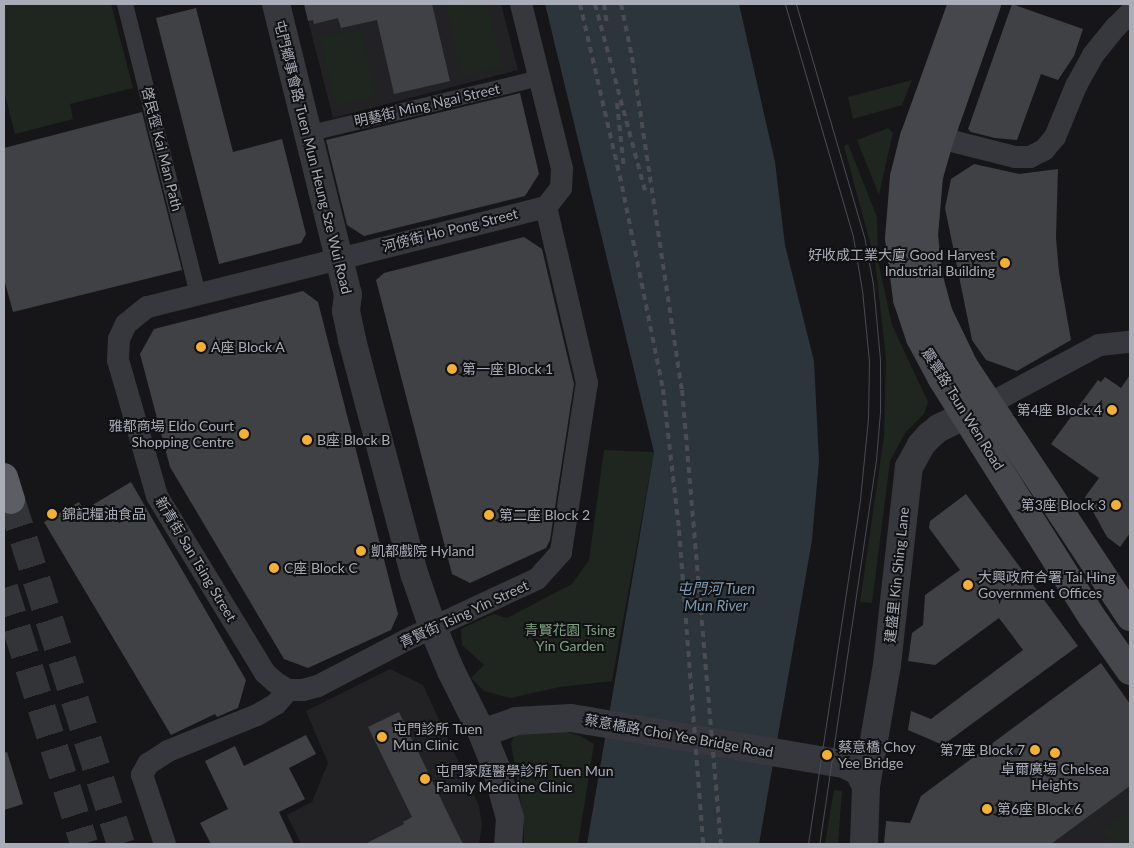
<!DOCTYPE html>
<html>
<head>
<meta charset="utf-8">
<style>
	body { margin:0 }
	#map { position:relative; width:1134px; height:848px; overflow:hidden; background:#161618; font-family:Lato,"Noto Sans TC",sans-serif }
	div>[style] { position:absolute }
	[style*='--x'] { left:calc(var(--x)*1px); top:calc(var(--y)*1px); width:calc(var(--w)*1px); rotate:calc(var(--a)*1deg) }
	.built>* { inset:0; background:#222225 }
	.green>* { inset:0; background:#1e261f }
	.water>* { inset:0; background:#2c353c }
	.building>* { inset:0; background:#404145 }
	.trunk-tunnel>* { height:28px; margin-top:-14px; transform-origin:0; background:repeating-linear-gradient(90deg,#333438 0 28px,transparent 0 42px) }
	.pedestrian>* { height:16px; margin:-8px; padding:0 8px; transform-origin:8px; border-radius:8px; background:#37383d }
	.minor>* { height:22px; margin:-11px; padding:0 11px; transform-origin:11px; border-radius:11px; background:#37383d }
	.tertiary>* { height:28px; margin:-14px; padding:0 14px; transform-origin:14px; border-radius:14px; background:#37383d }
	.secondary>* { height:28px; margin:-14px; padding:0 14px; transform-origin:14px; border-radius:14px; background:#45474d }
	.trunk>* { height:28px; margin:-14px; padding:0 14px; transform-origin:14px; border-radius:14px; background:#5b5e65 }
	.tram>* { height:1px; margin:-0.5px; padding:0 0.5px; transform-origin:0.5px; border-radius:0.5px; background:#4a4c52 }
	.rail>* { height:4px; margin-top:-2px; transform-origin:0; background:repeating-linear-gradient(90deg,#4a4c52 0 6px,transparent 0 11px) }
	.dots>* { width:14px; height:14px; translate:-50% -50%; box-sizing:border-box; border:2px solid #111113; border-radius:50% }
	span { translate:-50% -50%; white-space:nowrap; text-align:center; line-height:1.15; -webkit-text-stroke:4px #111113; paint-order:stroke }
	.street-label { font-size:14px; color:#a8adb8 }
	.poi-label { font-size:14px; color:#a8adb8 }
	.right { translate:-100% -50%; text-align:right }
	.left { translate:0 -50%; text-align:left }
	.park-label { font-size:14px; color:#7fa381 }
	.water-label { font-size:15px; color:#7f9bb3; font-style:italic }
	.frame { position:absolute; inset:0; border:5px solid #a8adb8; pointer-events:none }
</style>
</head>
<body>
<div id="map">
	<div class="built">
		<div style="clip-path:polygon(304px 4px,501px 4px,518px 70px,333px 118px)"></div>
		<div style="clip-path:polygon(390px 669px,423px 685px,479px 806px,482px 825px,479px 844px,301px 844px,287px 815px,312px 802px,328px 763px,306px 711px)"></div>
		<div style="clip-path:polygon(1130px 786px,1130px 844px,1051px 844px)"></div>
	</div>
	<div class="green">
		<div style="clip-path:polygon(4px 4px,111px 4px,133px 88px,70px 104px,73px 119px,15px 134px,4px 91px)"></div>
		<div style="clip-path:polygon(463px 4px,488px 4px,503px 66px,462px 76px,446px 8px)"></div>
		<div style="clip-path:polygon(360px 28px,376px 96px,336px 106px,320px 38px)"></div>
		<div style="clip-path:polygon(912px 80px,902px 105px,853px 119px,848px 97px)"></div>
		<div style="clip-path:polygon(888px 128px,893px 133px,879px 195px,857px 140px)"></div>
		<div style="clip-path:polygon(848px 144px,877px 217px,878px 261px,892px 325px,928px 402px,924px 414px,905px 433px,890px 461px,872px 603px,860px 602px,884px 436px,886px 358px,875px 261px,844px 146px)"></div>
		<div style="clip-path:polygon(604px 450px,654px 452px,612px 681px,560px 687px,510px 698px,484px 691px,471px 678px,484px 665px,462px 645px,461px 629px,493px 614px,507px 618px,572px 584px,589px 560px)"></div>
		<div style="clip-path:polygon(547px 726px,581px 736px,594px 744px,578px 844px,524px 844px,524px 821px,511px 743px,517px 731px)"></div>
		<div style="clip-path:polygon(834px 790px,842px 791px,838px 844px,825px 844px)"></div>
		<div style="clip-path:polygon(1130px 811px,1130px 844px,1112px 844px,1102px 831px)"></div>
	</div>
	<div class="water">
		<div style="clip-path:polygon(545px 4px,739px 4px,775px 162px,785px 245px,814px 361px,819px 461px,812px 540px,759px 844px,587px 844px,654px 452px)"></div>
	</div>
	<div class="building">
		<div style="clip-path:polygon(304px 4px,432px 4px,450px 81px,394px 94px,377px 20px,341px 28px,338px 18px,314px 24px,313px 20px,308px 21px)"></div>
		<div style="clip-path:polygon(1012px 4px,1083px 29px,1074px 56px,1058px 80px,1041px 74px,1017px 140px,995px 138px,971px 132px,968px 129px)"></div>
		<div style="clip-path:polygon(196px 8px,233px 152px,282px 139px,306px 234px,301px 243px,219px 264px,156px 18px)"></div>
		<div style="clip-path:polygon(520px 93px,539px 174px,525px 196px,364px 236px,347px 225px,326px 140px)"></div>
		<div style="clip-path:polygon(142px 112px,182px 270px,13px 312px,4px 279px,4px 148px)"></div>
		<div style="clip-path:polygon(974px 164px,1019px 174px,1058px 169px,1056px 238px,1059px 272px,1071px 340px,1017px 371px,986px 360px,972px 340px,945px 208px,951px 179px)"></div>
		<div style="clip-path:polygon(524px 237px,542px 249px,574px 384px,550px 540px,546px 548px,470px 583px,452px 574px,376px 280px,384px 273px)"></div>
		<div style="clip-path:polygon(303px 291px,318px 302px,398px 614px,391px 630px,308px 668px,284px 659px,170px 467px,140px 354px,154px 329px)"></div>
		<div style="clip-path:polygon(1130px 375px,1130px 533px,1120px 547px,1107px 537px,1085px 497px,1099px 478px,1051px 444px,1098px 380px,1101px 382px,1105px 377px,1121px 388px)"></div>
		<div style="clip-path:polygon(131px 482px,246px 680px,238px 708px,217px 717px,215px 714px,171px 735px,44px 522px,79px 502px,84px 510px)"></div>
		<div style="clip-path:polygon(966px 494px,1078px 646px,943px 745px,908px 730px,911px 711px,931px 719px,1023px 650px,999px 618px,935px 665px,908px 661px,912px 633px,923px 625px,925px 595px,960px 570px,929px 528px,930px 521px)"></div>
		<div style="clip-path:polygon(1101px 663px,1130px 704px,1130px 786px,1051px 844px,884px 844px,886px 821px,910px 823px,921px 796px)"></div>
		<div style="clip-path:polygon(399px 712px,452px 822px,463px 844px,365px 844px,404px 824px,403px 822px,412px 817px,368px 727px)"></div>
		<div style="clip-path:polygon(306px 735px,316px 754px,289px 768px,305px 799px,279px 812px,294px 844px,211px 844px,200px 823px,228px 809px,205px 761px,235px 746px,244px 766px)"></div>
		<div style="clip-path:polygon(7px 752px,23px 804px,4px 810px,4px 753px)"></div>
	</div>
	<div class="trunk-tunnel">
		<div style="--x:11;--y:500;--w:361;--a:72.3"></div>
		<div style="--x:4;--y:588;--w:268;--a:72.6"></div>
	</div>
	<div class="pedestrian">
		<div style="--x:125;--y:4;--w:299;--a:75.9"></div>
		<div style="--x:315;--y:132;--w:231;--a:-13.5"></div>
	</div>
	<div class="minor">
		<div style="--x:521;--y:4;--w:170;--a:76"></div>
		<div style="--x:562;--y:169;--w:19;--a:93"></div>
		<div style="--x:561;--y:188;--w:24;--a:128"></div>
		<div style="--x:546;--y:207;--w:411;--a:165.9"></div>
		<div style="--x:147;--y:307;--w:27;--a:141"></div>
		<div style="--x:126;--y:324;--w:17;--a:115"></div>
		<div style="--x:119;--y:339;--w:21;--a:93"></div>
		<div style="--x:118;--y:360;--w:141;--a:74"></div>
		<div style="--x:157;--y:496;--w:207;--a:58.6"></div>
		<div style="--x:265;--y:673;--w:13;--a:42"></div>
		<div style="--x:275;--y:682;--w:15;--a:32"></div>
		<div style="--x:288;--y:690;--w:15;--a:0"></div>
		<div style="--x:303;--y:690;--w:16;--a:-15"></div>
		<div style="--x:318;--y:686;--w:99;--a:-27.6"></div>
		<div style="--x:406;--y:640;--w:145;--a:-25"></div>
		<div style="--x:537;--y:579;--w:36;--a:-48"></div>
		<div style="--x:561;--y:552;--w:171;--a:-81.3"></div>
		<div style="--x:587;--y:383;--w:181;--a:-103.1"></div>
		<div style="--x:940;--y:138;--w:77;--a:14.2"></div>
		<div style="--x:1015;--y:157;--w:15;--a:0"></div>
		<div style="--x:1030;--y:157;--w:16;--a:-27"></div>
		<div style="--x:1044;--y:150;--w:17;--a:-50"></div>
		<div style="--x:1055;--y:137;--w:55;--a:-67.6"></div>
		<div style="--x:1076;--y:86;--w:35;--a:-61"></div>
		<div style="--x:1093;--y:55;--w:36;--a:-51"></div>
		<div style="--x:1116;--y:27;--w:20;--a:-45"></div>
		<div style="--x:989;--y:404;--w:125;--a:-28.2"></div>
		<div style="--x:1099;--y:345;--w:31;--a:-6"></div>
		<div style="--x:165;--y:844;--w:73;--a:-108.4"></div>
		<div style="--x:142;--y:775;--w:13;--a:-61"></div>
		<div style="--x:148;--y:764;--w:24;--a:-33"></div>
		<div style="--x:168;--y:751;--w:96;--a:-22"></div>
		<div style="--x:257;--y:715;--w:22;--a:-30"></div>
		<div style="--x:276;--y:704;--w:18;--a:-49"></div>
	</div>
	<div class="tertiary">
		<div style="--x:276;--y:4;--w:299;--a:76.1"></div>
		<div style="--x:348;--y:294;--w:17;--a:97"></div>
		<div style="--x:346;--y:311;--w:30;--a:78"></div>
		<div style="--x:352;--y:340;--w:244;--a:75.1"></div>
		<div style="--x:415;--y:576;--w:55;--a:70.9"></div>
		<div style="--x:433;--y:628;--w:47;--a:67.3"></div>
		<div style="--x:451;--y:671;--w:69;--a:63.4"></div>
		<div style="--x:482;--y:733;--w:38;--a:68"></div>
		<div style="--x:496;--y:768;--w:52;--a:74.4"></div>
		<div style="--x:510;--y:818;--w:26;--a:94"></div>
		<div style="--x:482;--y:733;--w:36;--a:-19"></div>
		<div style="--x:516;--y:721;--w:55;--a:-3.1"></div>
		<div style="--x:571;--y:718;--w:18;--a:9"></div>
		<div style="--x:589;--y:721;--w:259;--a:9.6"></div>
		<div style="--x:844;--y:764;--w:16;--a:27"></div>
		<div style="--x:858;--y:771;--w:17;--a:62"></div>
		<div style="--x:864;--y:844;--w:58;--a:-88"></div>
		<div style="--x:866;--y:786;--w:123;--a:-80.2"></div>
		<div style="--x:887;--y:665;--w:199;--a:-83.7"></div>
		<div style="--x:909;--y:467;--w:25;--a:-61"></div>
		<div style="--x:921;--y:445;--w:12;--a:-48"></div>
		<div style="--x:929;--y:436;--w:13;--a:-39"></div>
		<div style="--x:939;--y:428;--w:51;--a:-25.6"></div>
	</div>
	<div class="secondary">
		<div style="--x:962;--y:4;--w:141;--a:109.8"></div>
		<div style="--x:914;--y:137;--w:41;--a:104"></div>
		<div style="--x:904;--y:177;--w:61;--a:94.7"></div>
		<div style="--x:899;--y:238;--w:62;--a:82.5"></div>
		<div style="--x:907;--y:299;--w:41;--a:71.6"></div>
		<div style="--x:920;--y:338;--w:47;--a:61.8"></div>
		<div style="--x:942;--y:379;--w:281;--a:57.8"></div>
		<div style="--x:1092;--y:617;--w:66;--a:54.9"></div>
		<div style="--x:987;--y:4;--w:142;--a:109.3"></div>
		<div style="--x:940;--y:138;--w:40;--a:106"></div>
		<div style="--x:929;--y:176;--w:59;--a:94.8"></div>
		<div style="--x:924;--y:235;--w:39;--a:84"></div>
		<div style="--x:928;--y:274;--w:39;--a:75"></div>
		<div style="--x:938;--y:312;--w:60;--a:64.3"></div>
		<div style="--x:964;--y:366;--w:301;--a:56.5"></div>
	</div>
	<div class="trunk">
		<div style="--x:4;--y:477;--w:24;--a:73"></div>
	</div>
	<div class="tram">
		<div style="--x:785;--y:4;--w:243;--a:73.7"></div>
		<div style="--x:853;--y:237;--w:54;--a:80.4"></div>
		<div style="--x:862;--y:290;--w:71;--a:84.4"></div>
		<div style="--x:869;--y:361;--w:57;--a:91"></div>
		<div style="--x:868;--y:418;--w:82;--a:95.6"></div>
		<div style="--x:860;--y:500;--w:348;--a:98.6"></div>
		<div style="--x:796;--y:4;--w:242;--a:73.7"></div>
		<div style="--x:864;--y:236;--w:49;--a:79.4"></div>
		<div style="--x:873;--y:284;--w:75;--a:84.7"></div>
		<div style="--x:880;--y:359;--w:53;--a:90"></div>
		<div style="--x:880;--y:412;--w:48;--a:94.8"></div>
		<div style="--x:876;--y:460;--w:388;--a:98.4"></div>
	</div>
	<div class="rail">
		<div style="--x:580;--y:4;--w:187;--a:77"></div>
		<div style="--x:622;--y:186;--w:207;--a:78.6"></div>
		<div style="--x:663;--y:389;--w:142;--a:83.5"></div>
		<div style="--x:679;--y:530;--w:315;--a:85.6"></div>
		<div style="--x:595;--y:4;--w:193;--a:75"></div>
		<div style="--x:604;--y:4;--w:22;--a:82"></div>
		<div style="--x:621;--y:4;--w:54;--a:78.3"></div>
		<div style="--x:632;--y:57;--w:337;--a:81.5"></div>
		<div style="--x:682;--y:390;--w:456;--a:85.1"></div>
		<div style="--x:617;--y:103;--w:65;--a:83.9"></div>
	</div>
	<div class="dots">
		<div style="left:1005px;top:263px;background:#f2b134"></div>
		<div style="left:201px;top:347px;background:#f2b134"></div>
		<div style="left:452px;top:369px;background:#f2b134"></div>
		<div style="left:1112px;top:410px;background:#f2b134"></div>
		<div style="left:244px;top:434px;background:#f2b134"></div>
		<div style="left:307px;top:440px;background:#f2b134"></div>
		<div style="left:1116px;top:505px;background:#f2b134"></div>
		<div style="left:52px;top:514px;background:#f2b134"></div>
		<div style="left:489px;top:515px;background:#f2b134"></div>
		<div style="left:361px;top:551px;background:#f2b134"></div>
		<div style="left:274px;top:568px;background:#f2b134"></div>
		<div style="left:968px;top:585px;background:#f2b134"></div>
		<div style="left:382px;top:737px;background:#f2b134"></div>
		<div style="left:1035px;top:750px;background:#f2b134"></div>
		<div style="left:1055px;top:753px;background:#f2b134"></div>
		<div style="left:827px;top:755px;background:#f2b134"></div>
		<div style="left:425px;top:779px;background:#f2b134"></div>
		<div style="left:987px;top:809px;background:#f2b134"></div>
	</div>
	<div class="street-label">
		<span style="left:427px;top:105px;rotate:-13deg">明藝街 Ming Ngai Street</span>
		<span style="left:162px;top:149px;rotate:76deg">啓民徑 Kai Man Path</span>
		<span style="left:313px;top:157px;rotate:76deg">屯門鄉事會路 Tuen Mun Heung Sze Wui Road</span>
		<span style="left:450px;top:230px;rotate:-14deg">河傍街 Ho Pong Street</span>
		<span style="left:963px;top:409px;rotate:58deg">震寰路 Tsun Wen Road</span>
		<span style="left:196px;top:559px;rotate:59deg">新青街 San Tsing Street</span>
		<span style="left:897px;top:575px;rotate:-84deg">建盛里 Kin Shing Lane</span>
		<span style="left:464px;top:614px;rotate:-25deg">青賢街 Tsing Yin Street</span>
		<span style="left:679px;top:736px;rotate:10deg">蔡意橋路 Choi Yee Bridge Road</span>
	</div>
	<div class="poi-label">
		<span class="right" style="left:995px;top:263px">好收成工業大廈 Good Harvest<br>Industrial Building</span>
		<span class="left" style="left:211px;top:347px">A座 Block A</span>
		<span class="left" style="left:462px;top:369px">第一座 Block 1</span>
		<span class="right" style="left:1102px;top:410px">第4座 Block 4</span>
		<span class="right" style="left:234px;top:434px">雅都商場 Eldo Court<br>Shopping Centre</span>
		<span class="left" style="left:317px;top:440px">B座 Block B</span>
		<span class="right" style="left:1106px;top:505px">第3座 Block 3</span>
		<span class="left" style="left:62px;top:514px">錦記糧油食品</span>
		<span class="left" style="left:499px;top:515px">第二座 Block 2</span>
		<span class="left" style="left:371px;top:551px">凱都戲院 Hyland</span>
		<span class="left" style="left:284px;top:568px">C座 Block C</span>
		<span class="left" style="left:978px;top:585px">大興政府合署 Tai Hing<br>Government Offices</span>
		<span class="left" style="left:393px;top:737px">屯門診所 Tuen<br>Mun Clinic</span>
		<span class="left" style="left:838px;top:755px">蔡意橋 Choy<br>Yee Bridge</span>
		<span class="right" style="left:1025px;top:750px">第7座 Block 7</span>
		<span style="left:1055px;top:777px">卓爾廣場 Chelsea<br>Heights</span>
		<span class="left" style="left:436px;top:779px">屯門家庭醫學診所 Tuen Mun<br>Family Medicine Clinic</span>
		<span class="left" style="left:997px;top:809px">第6座 Block 6</span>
	</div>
	<div class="park-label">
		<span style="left:570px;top:638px">青賢花園 Tsing<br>Yin Garden</span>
	</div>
	<div class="water-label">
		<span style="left:716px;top:597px">屯門河 Tuen<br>Mun River</span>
	</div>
	<div class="frame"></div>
</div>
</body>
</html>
